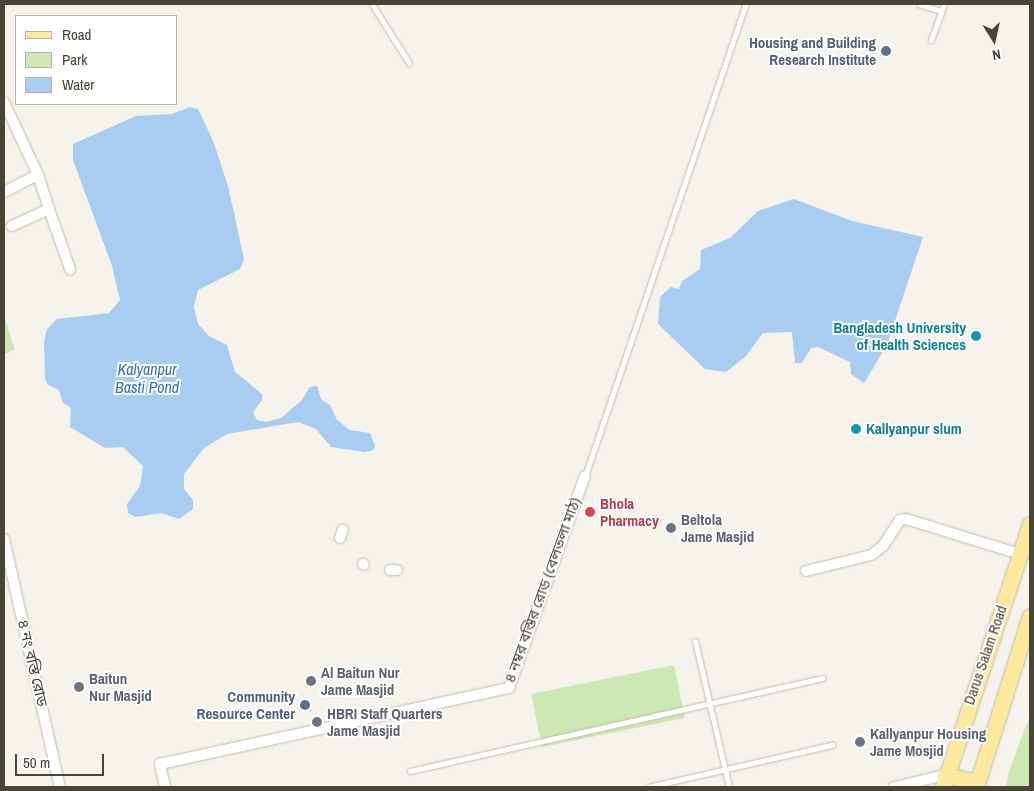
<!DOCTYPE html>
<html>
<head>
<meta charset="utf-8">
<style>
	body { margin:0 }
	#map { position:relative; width:1034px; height:791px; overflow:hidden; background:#f5f3eb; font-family:"Archivo Narrow","Noto Sans Bengali",sans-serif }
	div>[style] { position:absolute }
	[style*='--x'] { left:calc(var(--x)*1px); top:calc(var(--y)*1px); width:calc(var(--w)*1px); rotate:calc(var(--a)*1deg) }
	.green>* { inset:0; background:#cde8b4 }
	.water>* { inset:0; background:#a9cdf0 }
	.roads { filter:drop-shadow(0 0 1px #c1bbad) drop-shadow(0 0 1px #c1bbad) }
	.lane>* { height:5px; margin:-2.5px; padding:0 2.5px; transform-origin:2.5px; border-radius:2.5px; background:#fff }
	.street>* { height:10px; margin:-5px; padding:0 5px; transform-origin:5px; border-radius:5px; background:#fff }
	.primary>* { height:15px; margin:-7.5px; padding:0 7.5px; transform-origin:7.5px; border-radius:7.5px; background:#fde99c }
	.dots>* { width:14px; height:14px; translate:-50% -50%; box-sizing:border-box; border:2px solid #fff; border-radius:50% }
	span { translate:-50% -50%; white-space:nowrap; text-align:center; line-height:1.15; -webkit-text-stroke:4px #fff; paint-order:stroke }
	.service-label { font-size:15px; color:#4e5e75; font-weight:700 }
	.right { translate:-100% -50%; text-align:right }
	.culture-label { font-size:15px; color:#0d838f; font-weight:700 }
	.left { translate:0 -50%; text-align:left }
	.health-label { font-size:15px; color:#be3a42; font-weight:700 }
	.worship-label { font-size:15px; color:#5b616d; font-weight:700 }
	.street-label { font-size:15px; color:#494438 }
	.water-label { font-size:16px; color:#3173b6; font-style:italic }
	.frame { position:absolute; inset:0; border:5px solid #494438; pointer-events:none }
	.legend { position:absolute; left:15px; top:15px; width:162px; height:90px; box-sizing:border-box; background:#fff; border:1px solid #b6b4af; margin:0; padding:6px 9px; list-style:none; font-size:15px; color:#494438 }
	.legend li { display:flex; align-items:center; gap:10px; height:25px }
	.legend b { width:25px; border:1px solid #b6b4af }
	.north { position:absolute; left:969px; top:15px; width:50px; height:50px; -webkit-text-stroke:4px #fff; paint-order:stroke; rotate:170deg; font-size:14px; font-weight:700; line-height:20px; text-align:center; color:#494438 }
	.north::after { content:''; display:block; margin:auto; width:18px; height:22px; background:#494438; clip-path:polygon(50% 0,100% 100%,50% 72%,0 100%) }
	.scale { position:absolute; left:15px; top:754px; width:89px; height:22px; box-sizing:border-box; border:2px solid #494438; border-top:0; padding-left:6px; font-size:15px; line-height:18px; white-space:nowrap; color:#494438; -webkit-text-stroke:4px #fff; paint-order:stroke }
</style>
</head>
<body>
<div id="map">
	<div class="green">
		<div style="clip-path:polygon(4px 316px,15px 350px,4px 354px)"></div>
		<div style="clip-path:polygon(674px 665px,685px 718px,542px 747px,531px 694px)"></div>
		<div style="clip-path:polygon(1030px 715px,1030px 787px,1006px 787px,1009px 771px)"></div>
	</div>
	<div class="water">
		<div style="clip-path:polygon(190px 107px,198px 109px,214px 143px,229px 190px,244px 259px,240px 269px,198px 290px,194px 307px,198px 324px,209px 336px,227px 345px,235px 372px,262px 394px,262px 400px,253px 412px,257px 420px,266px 422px,281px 418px,301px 401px,310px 387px,317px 386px,321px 399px,330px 405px,337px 420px,350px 430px,370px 433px,375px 446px,373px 450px,365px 452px,331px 447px,316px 429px,298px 422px,227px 434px,204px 448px,184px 474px,184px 489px,193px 500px,193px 509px,179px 519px,161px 513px,135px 517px,128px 513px,127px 504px,140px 486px,143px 466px,123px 447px,105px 448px,70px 427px,71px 408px,63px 403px,59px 390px,48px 385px,45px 379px,44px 341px,47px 329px,57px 319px,109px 313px,120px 300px,112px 266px,73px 160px,73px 144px,136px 116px,172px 114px)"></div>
		<div style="clip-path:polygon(794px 199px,852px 221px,923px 237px,887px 345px,864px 383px,851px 374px,850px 362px,818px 347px,811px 348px,802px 363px,795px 363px,792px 332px,763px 333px,746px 356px,726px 372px,705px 369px,658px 324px,660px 297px,671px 287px,679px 289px,682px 281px,700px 269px,701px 250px,730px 238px,758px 211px)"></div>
	</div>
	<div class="roads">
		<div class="lane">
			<div style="--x:372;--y:4;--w:70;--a:57.9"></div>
			<div style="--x:919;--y:4;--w:23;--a:18"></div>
			<div style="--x:931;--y:40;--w:38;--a:-70"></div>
			<div style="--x:585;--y:476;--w:499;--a:-71.2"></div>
			<div style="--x:695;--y:641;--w:150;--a:76.9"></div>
			<div style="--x:410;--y:771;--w:423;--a:-12.7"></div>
			<div style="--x:648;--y:787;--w:189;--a:-12.9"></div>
		</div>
		<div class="street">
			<div style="--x:4;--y:102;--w:81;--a:65"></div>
			<div style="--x:38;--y:175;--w:36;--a:72"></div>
			<div style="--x:49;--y:209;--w:41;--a:155.3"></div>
			<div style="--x:4;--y:192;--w:38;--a:-27"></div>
			<div style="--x:49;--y:209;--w:64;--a:70.7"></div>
			<div style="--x:340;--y:538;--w:9;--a:-72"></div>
			<div style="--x:4;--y:539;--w:254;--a:77.3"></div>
			<div style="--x:363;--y:564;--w:1;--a:45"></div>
			<div style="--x:390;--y:570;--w:7;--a:0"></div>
			<div style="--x:806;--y:571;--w:67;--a:-13.8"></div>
			<div style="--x:871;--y:555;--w:15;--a:-37"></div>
			<div style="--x:883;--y:546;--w:31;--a:-57"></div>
			<div style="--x:900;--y:520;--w:6;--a:-9"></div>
			<div style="--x:906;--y:519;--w:119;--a:17.1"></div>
			<div style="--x:165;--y:787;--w:24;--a:-102"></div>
			<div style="--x:160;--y:764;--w:357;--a:-12.3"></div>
			<div style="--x:509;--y:688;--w:225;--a:-70.3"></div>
			<div style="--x:894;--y:787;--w:52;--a:-13.2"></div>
		</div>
		<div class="primary">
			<div style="--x:945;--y:775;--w:33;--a:12"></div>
			<div style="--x:943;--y:787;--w:277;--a:-71.7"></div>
			<div style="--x:976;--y:787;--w:179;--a:-72.5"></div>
		</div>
	</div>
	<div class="dots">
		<div style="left:886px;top:51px;background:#5c6f8a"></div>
		<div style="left:976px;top:336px;background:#0f9aa8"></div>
		<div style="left:856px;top:429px;background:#0f9aa8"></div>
		<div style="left:590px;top:512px;background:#e0444e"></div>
		<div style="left:671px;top:528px;background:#6b7280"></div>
		<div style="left:311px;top:681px;background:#6b7280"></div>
		<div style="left:79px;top:687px;background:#6b7280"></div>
		<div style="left:305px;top:705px;background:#5c6f8a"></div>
		<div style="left:317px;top:722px;background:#6b7280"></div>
		<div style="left:860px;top:742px;background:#6b7280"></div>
	</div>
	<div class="service-label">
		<span class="right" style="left:876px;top:51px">Housing and Building<br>Research Institute</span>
		<span class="right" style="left:295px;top:705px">Community<br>Resource Center</span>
	</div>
	<div class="culture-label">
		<span class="right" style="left:966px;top:336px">Bangladesh University<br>of Health Sciences</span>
		<span class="left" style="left:866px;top:429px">Kallyanpur slum</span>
	</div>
	<div class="health-label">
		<span class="left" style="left:600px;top:512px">Bhola<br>Pharmacy</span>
	</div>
	<div class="worship-label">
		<span class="left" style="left:681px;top:528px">Beltola<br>Jame Masjid</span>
		<span class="left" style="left:321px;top:681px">Al Baitun Nur<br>Jame Masjid</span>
		<span class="left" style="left:89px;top:687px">Baitun<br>Nur Masjid</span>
		<span class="left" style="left:327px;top:722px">HBRI Staff Quarters<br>Jame Masjid</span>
		<span class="left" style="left:870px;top:742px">Kallyanpur Housing<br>Jame Mosjid</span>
	</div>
	<div class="street-label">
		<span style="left:542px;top:590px;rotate:-70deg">৪ নম্বর বস্তির রোড (বেলতলা মাঠ)</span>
		<span style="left:985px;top:655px;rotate:-71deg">Darus Salam Road</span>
		<span style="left:33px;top:663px;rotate:77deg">৪ নং বস্তি রোড</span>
	</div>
	<div class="water-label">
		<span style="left:147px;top:378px">Kalyanpur<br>Basti Pond</span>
	</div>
	<div class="frame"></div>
	<ul class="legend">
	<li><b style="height:6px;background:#fde99c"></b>Road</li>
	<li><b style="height:14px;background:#cde8b4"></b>Park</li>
	<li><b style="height:14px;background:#a9cdf0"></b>Water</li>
	</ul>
	<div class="north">N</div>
	<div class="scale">50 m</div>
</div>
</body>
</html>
